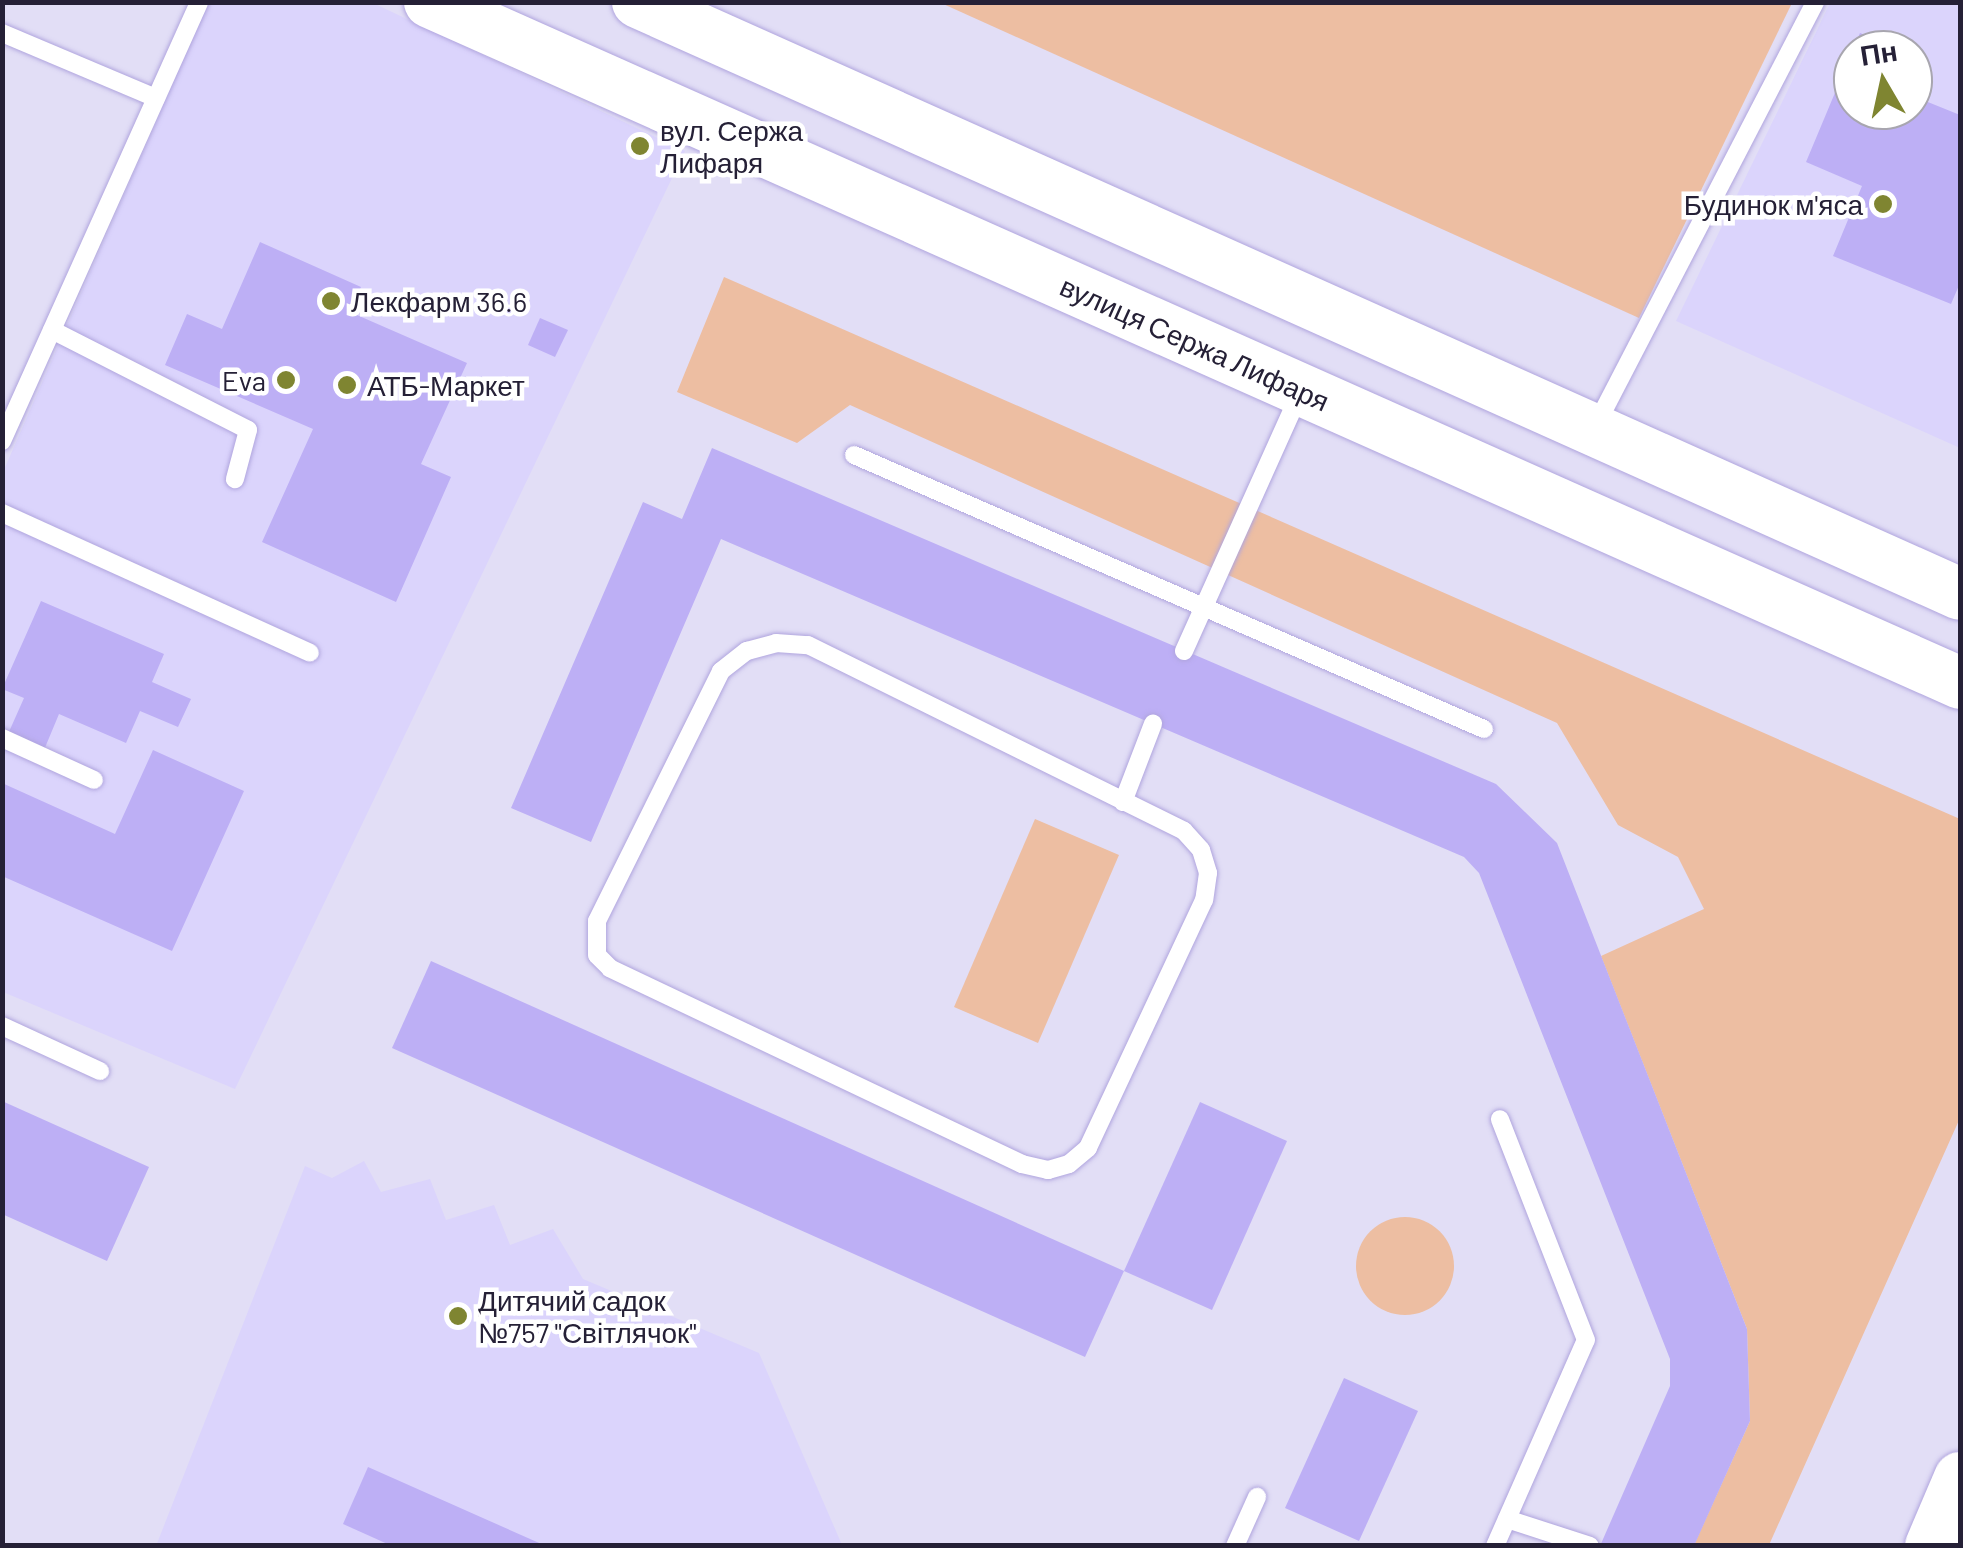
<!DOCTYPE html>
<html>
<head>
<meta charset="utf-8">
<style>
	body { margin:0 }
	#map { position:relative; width:1963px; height:1548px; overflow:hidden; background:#e2def6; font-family:Barlow,sans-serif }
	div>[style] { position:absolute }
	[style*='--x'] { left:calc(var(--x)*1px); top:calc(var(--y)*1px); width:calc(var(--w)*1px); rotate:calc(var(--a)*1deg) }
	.built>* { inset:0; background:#dbd4fc }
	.green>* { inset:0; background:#edbea2 }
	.round { border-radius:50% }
	.building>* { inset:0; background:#bdaff5 }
	.roads { filter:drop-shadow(0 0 2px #b0a5de) drop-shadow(0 0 2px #b0a5de) }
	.lane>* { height:18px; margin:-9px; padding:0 9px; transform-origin:9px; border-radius:9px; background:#fff }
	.secondary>* { height:52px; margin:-26px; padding:0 26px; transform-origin:26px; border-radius:26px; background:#fff }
	.dots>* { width:28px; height:28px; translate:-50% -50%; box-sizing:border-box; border:5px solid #fff; border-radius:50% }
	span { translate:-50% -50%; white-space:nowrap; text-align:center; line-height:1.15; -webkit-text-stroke:9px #fff; paint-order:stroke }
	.poi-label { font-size:28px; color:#252036 }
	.left { translate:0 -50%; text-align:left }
	.right { translate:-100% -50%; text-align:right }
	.street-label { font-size:28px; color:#252036 }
	.frame { position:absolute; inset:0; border:5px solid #252036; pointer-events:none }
	.north { position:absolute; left:1833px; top:30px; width:100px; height:100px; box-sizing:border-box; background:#fff; border:2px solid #a8a6af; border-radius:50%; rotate:351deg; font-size:28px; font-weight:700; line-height:40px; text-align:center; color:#252036 }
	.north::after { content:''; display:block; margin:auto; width:35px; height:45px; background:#7f8531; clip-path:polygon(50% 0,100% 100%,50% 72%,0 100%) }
</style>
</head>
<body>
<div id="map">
	<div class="built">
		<div style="clip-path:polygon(208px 3px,373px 3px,685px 151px,235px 1089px,3px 992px,3px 472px)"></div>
		<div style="clip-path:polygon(evenodd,1830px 3px,1960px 3px,1960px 448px,1676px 321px,1830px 3px,1853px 50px,1913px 50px,1913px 110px,1853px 110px,1853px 50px)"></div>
		<div style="clip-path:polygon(364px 1161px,381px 1192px,430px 1179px,446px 1220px,494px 1205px,510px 1245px,553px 1229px,583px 1279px,759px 1353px,842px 1545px,156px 1546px,305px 1166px,332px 1178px)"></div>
	</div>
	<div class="green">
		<div style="clip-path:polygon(941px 3px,1792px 3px,1639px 318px)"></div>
		<div style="clip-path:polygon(724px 277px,1960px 819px,1960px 1118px,1769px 1545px,1694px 1545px,1750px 1421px,1747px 1329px,1601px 956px,1704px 909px,1678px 857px,1618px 825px,1557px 723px,850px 405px,797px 443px,677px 392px)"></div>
		<div style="clip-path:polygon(1035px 819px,1119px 855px,1038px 1043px,954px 1007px)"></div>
		<div class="round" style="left:1356px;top:1217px;width:98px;height:98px"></div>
	</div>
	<div class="building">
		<div style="clip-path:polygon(1860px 33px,1901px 50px,1853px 50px,1853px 110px,1913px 110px,1913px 96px,1960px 115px,1960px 283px,1951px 304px,1833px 256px,1862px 186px,1806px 162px)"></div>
		<div style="clip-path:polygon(260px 242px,361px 287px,350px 312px,467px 363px,421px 464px,451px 477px,396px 602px,262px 542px,313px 429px,165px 365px,187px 314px,222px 329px)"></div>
		<div style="clip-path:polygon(540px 318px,568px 330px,555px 357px,528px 345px)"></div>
		<div style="clip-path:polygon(712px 448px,1496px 784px,1557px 843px,1747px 1329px,1750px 1421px,1694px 1546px,1600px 1546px,1670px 1386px,1670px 1359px,1479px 873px,1464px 857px,721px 539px,591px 842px,511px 808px,643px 502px,682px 519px)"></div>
		<div style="clip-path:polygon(41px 601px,164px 654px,152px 682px,191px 699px,178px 727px,140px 711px,126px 743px,59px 714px,44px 750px,8px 734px,24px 698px,2px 689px)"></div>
		<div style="clip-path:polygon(153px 750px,244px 791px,172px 951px,2px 876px,2px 783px,115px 834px)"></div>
		<div style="clip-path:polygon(431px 961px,1124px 1271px,1085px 1357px,392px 1048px)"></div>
		<div style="clip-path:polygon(2px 1101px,149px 1167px,107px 1261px,2px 1214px)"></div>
		<div style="clip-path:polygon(1200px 1102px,1287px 1141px,1212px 1310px,1124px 1271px)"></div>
		<div style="clip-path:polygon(1344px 1378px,1418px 1411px,1359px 1541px,1285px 1508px)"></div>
		<div style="clip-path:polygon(368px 1467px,546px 1546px,392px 1546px,343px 1524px)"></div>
	</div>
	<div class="roads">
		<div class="lane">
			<div style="--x:2;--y:33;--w:167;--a:22.9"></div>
			<div style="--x:52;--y:330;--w:220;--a:27"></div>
			<div style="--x:248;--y:430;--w:51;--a:104.9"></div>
			<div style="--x:1596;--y:425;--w:476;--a:-62.6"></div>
			<div style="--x:2;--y:441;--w:481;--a:-65.8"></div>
			<div style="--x:854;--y:455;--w:687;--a:23.51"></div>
			<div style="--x:2;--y:513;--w:338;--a:24.4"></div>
			<div style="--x:776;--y:643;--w:32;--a:4"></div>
			<div style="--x:808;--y:645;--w:419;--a:26.3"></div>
			<div style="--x:1184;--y:831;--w:25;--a:48"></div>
			<div style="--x:1201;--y:850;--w:24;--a:73"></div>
			<div style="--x:1208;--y:873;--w:27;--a:98"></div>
			<div style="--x:1204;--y:900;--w:274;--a:115.1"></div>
			<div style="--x:1088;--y:1148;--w:25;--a:140"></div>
			<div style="--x:1069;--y:1164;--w:22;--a:164"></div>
			<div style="--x:1048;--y:1170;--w:27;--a:-167"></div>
			<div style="--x:1022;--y:1164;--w:456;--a:-154.6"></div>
			<div style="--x:610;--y:968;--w:18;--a:-135"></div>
			<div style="--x:597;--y:955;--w:34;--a:-90"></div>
			<div style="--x:597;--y:921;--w:279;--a:-63.6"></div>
			<div style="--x:721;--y:671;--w:33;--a:-38"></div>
			<div style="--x:747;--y:651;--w:30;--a:-15"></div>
			<div style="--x:1184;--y:651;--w:281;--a:-65.8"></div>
			<div style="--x:2;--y:738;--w:101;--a:24.5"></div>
			<div style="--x:1123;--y:802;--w:84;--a:-69"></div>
			<div style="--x:2;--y:1026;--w:108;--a:24.7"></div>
			<div style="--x:1507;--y:1519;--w:87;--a:18"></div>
			<div style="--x:1235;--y:1546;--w:54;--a:-65.8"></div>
			<div style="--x:1495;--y:1546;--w:225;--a:-66.2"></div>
			<div style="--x:1586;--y:1340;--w:237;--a:-111.3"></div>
		</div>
		<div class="secondary">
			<div style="--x:430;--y:2;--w:1675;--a:23.99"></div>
			<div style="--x:638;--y:2;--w:1448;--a:24.12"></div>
			<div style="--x:1931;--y:1546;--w:74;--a:-66.9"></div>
		</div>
	</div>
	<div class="dots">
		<div style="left:640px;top:146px;background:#7f8531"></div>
		<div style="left:1883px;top:204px;background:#7f8531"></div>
		<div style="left:331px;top:301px;background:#7f8531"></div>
		<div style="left:286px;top:380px;background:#7f8531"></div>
		<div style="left:347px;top:385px;background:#7f8531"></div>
		<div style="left:458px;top:1316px;background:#7f8531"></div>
	</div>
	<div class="poi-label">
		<span class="left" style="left:660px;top:146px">вул. Сержа<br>Лифаря</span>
		<span class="right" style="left:1863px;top:204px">Будинок м'яса</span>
		<span class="left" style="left:351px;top:301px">Лекфарм 36.6</span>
		<span class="right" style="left:266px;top:380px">Eva</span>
		<span class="left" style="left:367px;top:385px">АТБ-Маркет</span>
		<span class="left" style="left:478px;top:1316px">Дитячий садок<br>№757 "Світлячок"</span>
	</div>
	<div class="street-label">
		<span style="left:1195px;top:343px;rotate:24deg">вулиця Сержа Лифаря</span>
	</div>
	<div class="frame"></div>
	<div class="north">Пн</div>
</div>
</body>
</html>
